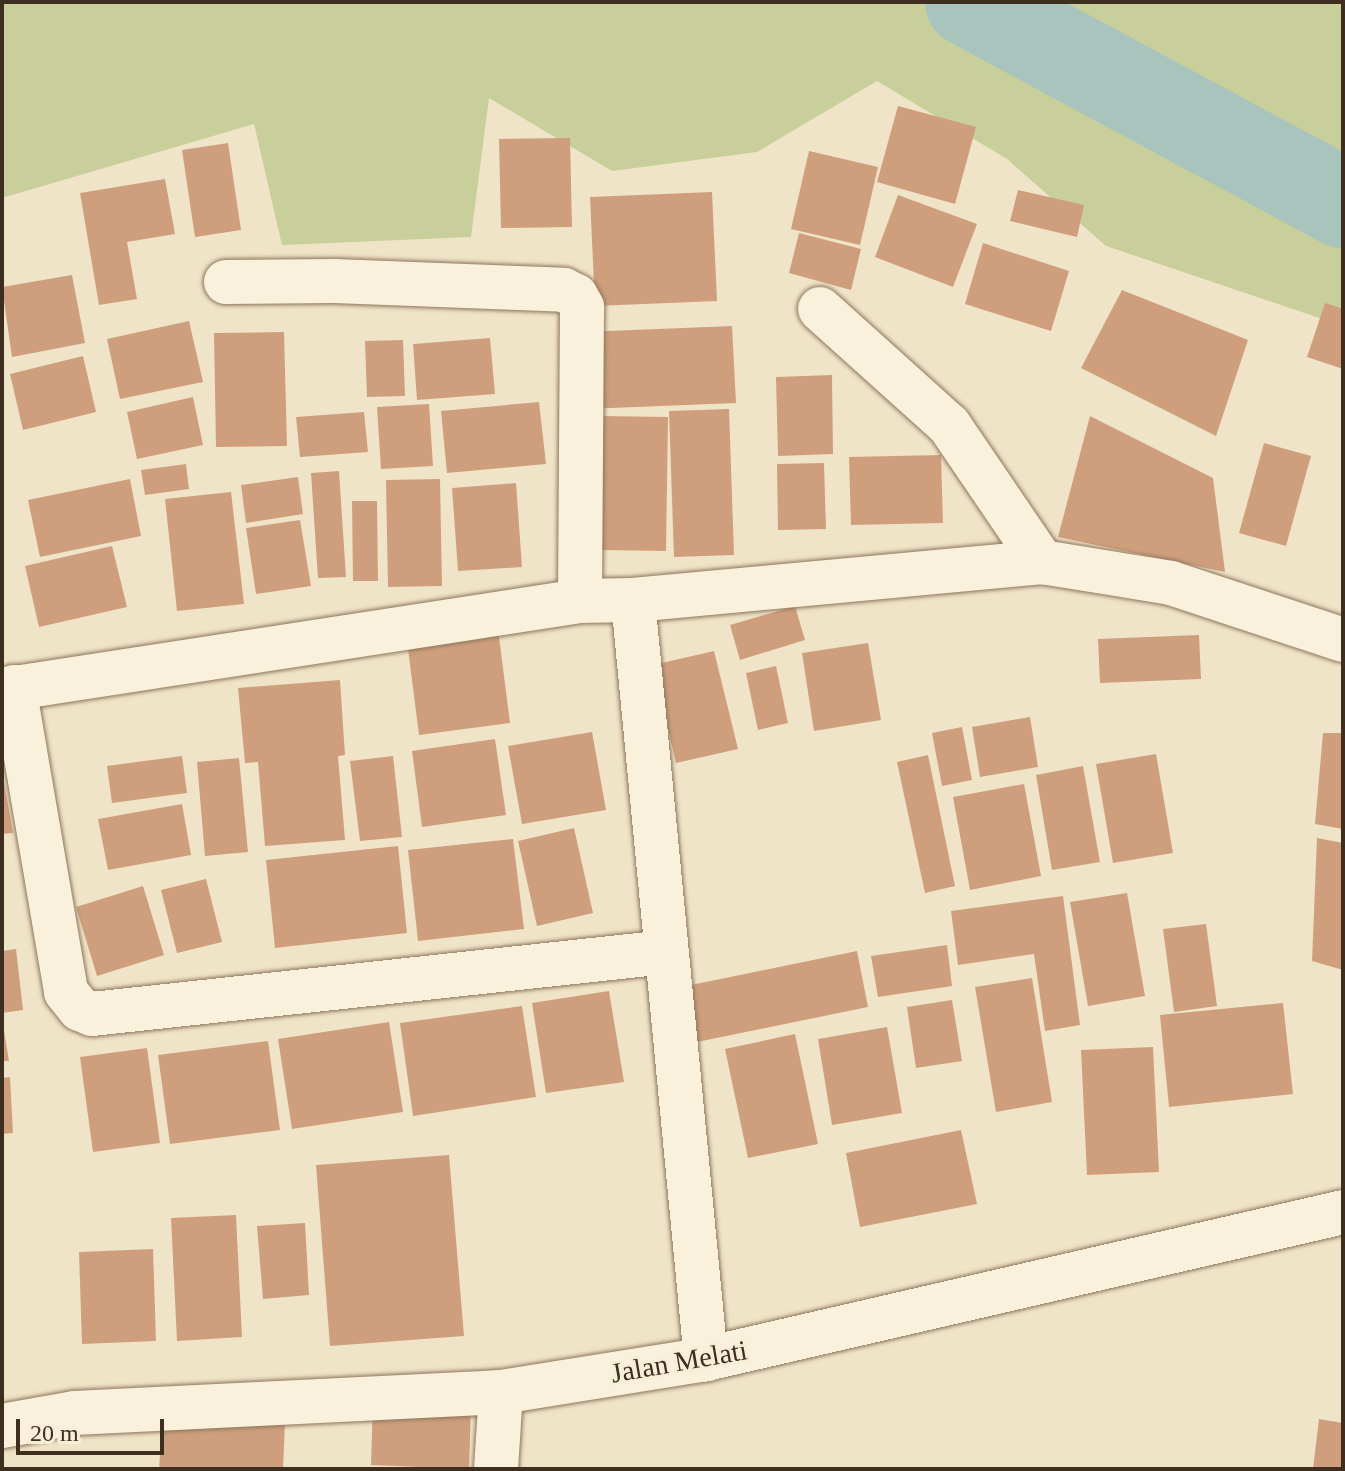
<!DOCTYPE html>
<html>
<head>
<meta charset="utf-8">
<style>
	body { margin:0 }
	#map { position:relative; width:1345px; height:1471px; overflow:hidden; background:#f0e4c8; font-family:"Times New Roman",serif }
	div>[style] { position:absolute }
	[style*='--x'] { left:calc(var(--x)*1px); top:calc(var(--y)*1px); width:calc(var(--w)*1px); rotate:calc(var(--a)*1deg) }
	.green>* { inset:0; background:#c9cf9b }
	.river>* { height:90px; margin:-45px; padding:0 45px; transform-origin:45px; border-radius:45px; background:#a9c4bc }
	.building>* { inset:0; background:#cf9f7d }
	.roads { filter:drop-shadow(0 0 2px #8d765c) drop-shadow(0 0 2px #8d765c) }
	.street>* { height:44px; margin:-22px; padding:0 22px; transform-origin:22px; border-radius:22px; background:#faf1dc }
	span { translate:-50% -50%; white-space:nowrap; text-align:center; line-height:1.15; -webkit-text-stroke:6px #f7eed8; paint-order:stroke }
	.street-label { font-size:28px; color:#3d2e20 }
	.frame { position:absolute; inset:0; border:4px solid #3d2e20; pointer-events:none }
	.scale { position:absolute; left:16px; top:1419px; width:148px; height:36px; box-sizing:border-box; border:4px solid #3d2e20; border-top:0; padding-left:10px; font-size:24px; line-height:28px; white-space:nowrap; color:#3d2e20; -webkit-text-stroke:6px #f7eed8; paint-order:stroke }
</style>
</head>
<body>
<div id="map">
	<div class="green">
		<div style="clip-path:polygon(2px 2px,1343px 2px,1343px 326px,1106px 246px,1007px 159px,877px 81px,757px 152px,612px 171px,489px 98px,471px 237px,282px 245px,254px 124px,2px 198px)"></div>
	</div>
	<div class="river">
		<div style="--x:970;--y:2;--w:424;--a:28.3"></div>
	</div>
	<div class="building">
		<div style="clip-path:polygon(898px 106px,976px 127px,955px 204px,877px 182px)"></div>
		<div style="clip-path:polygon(570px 138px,572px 227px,501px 228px,499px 139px)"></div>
		<div style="clip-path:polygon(228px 143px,241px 230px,195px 237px,182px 150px)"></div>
		<div style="clip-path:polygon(809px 151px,878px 167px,860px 245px,791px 229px)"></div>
		<div style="clip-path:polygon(165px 179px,175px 234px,127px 242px,137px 299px,99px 305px,80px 193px)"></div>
		<div style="clip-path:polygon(1018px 190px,1084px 205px,1077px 237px,1010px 221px)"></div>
		<div style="clip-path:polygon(712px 192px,717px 301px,595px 306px,590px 197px)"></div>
		<div style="clip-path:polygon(898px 195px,977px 224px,953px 287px,875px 257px)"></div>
		<div style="clip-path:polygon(799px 233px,861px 249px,851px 290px,789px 273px)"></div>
		<div style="clip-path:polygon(983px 243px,1069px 271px,1051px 331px,965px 304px)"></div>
		<div style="clip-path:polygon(72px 275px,85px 343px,12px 357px,2px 287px)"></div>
		<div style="clip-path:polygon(1122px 290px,1248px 340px,1216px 436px,1081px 368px)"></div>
		<div style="clip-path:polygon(1325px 303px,1343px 309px,1343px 369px,1307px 357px)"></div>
		<div style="clip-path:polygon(189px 321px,203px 382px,120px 399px,107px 339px)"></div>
		<div style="clip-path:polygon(732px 326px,736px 403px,586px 409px,583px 332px)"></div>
		<div style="clip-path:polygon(284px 332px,287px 446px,216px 447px,214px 333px)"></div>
		<div style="clip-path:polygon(490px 338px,495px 394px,417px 400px,413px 344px)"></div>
		<div style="clip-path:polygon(403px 340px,405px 396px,367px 397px,365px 341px)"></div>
		<div style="clip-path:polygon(83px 356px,96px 412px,23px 430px,10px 374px)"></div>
		<div style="clip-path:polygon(832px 375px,833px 454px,778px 456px,776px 377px)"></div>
		<div style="clip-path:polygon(193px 397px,203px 445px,137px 459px,127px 412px)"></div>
		<div style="clip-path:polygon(539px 402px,546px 464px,447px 473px,441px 411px)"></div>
		<div style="clip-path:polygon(429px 404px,433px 466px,381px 469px,377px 407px)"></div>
		<div style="clip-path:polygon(729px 409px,734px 555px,674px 557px,669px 411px)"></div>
		<div style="clip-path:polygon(364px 412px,368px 452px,300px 457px,296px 417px)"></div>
		<div style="clip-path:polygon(601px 416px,668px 417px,666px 551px,601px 550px)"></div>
		<div style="clip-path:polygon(1090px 416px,1213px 478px,1225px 572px,1058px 537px)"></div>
		<div style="clip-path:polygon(1264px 443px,1311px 456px,1286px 546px,1239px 533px)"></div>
		<div style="clip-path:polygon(941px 455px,943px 523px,851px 525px,849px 457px)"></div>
		<div style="clip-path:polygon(824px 463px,826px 529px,778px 530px,777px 464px)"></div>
		<div style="clip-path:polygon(186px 464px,189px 489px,145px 495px,141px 470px)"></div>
		<div style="clip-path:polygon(339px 471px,346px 577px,318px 578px,311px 473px)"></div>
		<div style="clip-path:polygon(298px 477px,303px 514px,246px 523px,241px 485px)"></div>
		<div style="clip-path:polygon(130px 479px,141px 536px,40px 557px,28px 500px)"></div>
		<div style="clip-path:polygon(440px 479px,442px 586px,388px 587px,386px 480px)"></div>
		<div style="clip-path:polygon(516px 483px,522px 567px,458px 571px,452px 488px)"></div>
		<div style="clip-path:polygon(231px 492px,244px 604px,177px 611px,165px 499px)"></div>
		<div style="clip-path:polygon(352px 501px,377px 501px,378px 581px,353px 581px)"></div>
		<div style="clip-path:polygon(300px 520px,311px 586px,256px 594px,246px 528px)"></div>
		<div style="clip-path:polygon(112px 546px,127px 607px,39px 627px,25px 566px)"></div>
		<div style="clip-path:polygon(795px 606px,805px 640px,740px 660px,730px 625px)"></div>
		<div style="clip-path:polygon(498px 629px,510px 723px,419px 735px,407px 641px)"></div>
		<div style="clip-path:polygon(1199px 635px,1201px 679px,1100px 683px,1098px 639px)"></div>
		<div style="clip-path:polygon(868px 643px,881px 720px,814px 731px,802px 653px)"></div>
		<div style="clip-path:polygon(714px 651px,738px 749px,676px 763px,653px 665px)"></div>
		<div style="clip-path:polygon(776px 666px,788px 723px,758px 730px,746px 673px)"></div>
		<div style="clip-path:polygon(340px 680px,345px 755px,338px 756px,345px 840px,265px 846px,258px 762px,245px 763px,238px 688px)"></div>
		<div style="clip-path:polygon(1030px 717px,1038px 767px,980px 777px,972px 727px)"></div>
		<div style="clip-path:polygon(962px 727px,972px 780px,942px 786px,932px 733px)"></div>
		<div style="clip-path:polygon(592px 732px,606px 810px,522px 824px,508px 746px)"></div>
		<div style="clip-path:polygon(1323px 733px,1343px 733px,1343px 829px,1315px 824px)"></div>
		<div style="clip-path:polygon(495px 739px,506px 815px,422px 827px,412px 751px)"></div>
		<div style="clip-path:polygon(1156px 754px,1173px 853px,1113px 863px,1096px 764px)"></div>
		<div style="clip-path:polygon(928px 755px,955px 886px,925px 893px,897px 762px)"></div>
		<div style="clip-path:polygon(182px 756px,187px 793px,112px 803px,107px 766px)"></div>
		<div style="clip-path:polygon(393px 756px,402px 837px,360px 841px,350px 761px)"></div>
		<div style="clip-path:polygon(239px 758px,248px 852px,205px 856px,197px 762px)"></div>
		<div style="clip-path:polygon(1083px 766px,1100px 862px,1052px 870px,1036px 775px)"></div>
		<div style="clip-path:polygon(2px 771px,13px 833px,2px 834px)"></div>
		<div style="clip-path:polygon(1024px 784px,1041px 876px,970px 890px,953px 797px)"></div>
		<div style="clip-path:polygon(182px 804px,191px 855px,108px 870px,98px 819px)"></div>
		<div style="clip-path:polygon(574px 828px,593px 913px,537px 926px,518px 841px)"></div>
		<div style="clip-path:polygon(1317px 838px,1343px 843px,1343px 970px,1312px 961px)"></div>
		<div style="clip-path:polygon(513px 839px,524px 929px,418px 941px,408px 850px)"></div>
		<div style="clip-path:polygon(398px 846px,407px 933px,275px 948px,266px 860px)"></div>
		<div style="clip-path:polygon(206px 879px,222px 942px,177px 953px,161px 890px)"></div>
		<div style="clip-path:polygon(143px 886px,164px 955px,97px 976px,76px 907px)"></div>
		<div style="clip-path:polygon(1127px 893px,1145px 996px,1088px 1006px,1070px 902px)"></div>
		<div style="clip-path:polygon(1063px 896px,1080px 1025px,1045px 1031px,1034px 954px,958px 965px,951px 911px)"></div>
		<div style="clip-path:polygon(1206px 924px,1217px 1006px,1174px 1012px,1163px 929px)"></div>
		<div style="clip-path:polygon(947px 945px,952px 986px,878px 997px,871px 956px)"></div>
		<div style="clip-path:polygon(16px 949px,23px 1010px,2px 1013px,2px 951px)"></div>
		<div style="clip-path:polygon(857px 951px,868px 1007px,697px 1042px,686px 986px)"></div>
		<div style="clip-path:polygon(1032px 978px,1052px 1102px,996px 1112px,975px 987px)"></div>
		<div style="clip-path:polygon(609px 991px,624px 1082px,546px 1093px,532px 1003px)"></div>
		<div style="clip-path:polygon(952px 1000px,962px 1061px,916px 1068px,907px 1007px)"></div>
		<div style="clip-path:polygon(1283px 1003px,1293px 1094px,1169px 1107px,1160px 1015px)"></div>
		<div style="clip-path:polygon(522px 1006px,536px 1097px,413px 1116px,400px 1023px)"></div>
		<div style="clip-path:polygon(2px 1018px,9px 1061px,2px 1061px)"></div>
		<div style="clip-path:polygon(389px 1022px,403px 1112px,292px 1129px,278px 1039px)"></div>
		<div style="clip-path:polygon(887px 1027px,902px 1113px,832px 1125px,818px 1039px)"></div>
		<div style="clip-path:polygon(795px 1034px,818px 1144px,748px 1158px,725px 1049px)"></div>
		<div style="clip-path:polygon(268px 1041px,280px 1130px,170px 1144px,158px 1055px)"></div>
		<div style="clip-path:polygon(1153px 1047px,1159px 1172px,1087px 1175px,1081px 1050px)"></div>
		<div style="clip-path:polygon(147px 1048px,160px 1143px,93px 1152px,80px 1057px)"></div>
		<div style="clip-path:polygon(10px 1077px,13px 1133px,2px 1134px,2px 1078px)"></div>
		<div style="clip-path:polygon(961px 1130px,977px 1204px,860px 1227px,846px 1153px)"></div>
		<div style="clip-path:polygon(449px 1155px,464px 1336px,330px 1346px,316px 1165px)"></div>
		<div style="clip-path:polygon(236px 1215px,242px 1337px,177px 1341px,171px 1218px)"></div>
		<div style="clip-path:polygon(305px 1223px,309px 1295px,263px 1299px,257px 1226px)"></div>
		<div style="clip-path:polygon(153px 1249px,156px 1341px,82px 1344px,79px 1252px)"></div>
		<div style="clip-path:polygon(373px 1400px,471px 1404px,469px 1469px,371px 1465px)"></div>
		<div style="clip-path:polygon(163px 1415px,285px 1423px,283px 1469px,159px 1469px)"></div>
		<div style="clip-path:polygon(1319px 1419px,1343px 1423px,1343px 1469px,1313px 1469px)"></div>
	</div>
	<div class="roads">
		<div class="street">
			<div style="--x:226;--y:282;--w:108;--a:-0.5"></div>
			<div style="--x:334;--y:281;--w:230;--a:2.2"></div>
			<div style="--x:564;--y:290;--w:13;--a:27"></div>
			<div style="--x:576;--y:296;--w:13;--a:61"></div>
			<div style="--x:582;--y:307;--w:294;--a:90.4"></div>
			<div style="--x:820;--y:309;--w:173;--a:42"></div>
			<div style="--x:949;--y:425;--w:166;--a:55.8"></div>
			<div style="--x:633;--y:600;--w:763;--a:84.51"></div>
			<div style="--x:14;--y:687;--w:309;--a:80.3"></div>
			<div style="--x:66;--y:992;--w:22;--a:51"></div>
			<div style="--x:80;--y:1009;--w:13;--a:23"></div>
			<div style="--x:92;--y:1014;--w:577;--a:-6.16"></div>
			<div style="--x:2;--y:690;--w:585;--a:-8.75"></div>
			<div style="--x:580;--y:601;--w:53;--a:-1.1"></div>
			<div style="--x:633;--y:600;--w:411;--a:-5.3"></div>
			<div style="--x:1042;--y:562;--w:131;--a:9.2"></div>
			<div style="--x:1171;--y:583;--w:181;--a:18.3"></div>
			<div style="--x:2;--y:1426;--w:73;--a:-10.2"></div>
			<div style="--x:74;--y:1413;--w:428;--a:-2.8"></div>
			<div style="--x:501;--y:1392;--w:208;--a:-9.1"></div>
			<div style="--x:706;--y:1359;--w:654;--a:-12.99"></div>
			<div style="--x:496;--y:1469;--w:77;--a:-86.3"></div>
		</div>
	</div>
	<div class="street-label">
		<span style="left:679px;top:1362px;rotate:-10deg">Jalan Melati</span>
	</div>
	<div class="frame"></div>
	<div class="scale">20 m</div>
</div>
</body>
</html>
